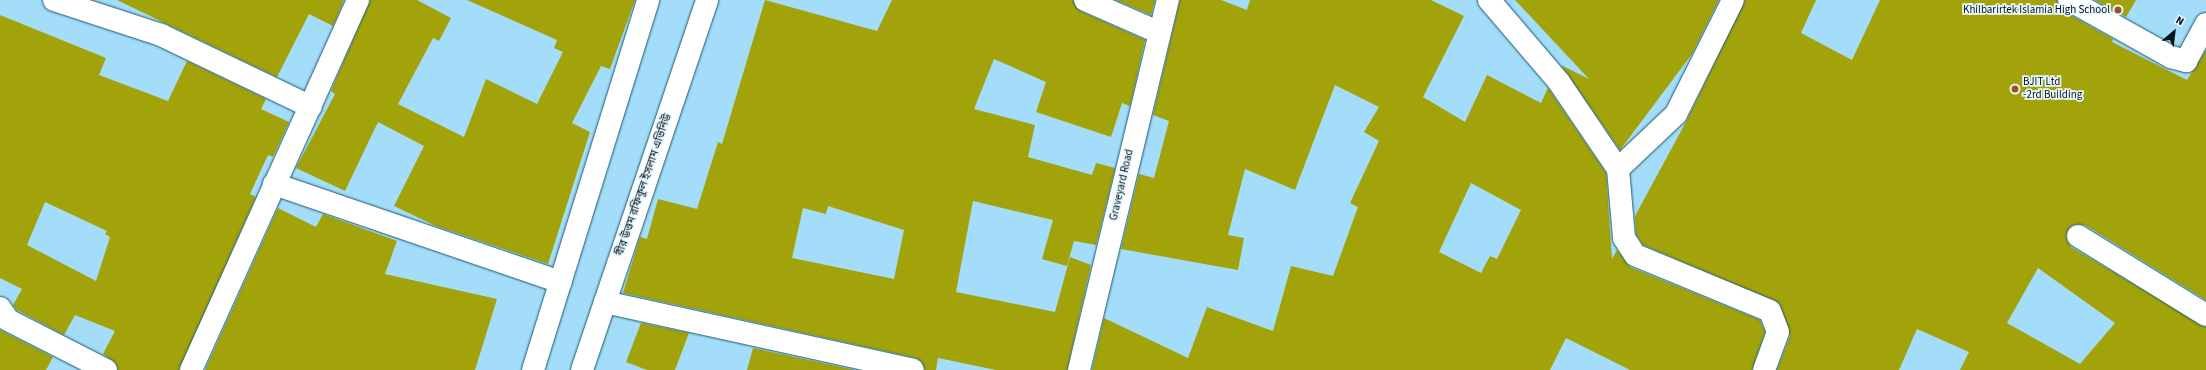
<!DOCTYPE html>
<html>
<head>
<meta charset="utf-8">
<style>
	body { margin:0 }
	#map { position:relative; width:2206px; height:370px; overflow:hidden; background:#a3ddfa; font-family:"Source Sans 3","Noto Sans Bengali",sans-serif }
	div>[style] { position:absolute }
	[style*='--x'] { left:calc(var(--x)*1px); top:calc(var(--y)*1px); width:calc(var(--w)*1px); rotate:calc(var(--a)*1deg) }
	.building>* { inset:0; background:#a2a30a }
	.roads { filter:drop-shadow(0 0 1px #1c576f) drop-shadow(0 0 1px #1c576f) }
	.minor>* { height:22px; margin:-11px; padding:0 11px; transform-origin:11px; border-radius:11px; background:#fff }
	.primary>* { height:22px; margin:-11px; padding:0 11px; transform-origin:11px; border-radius:11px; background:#fff }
	.dots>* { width:11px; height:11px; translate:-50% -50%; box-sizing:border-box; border:2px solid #e9f7fe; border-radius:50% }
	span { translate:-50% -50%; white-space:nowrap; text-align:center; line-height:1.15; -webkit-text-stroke:3.5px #e9f7fe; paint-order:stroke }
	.poi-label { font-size:11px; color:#00111b }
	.right { translate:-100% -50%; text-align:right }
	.left { translate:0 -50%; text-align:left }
	.street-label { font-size:11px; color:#00111b }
	.north { position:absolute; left:2154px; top:12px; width:40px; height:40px; -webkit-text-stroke:3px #e9f7fe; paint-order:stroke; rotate:28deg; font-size:11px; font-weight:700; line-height:16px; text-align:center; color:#00111b }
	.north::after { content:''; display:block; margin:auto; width:14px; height:18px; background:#00111b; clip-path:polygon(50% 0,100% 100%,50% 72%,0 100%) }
</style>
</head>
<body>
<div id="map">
	<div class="building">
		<div style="clip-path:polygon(117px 0,344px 0,333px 26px,309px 14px,277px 77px)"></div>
		<div style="clip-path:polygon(370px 0,417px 0,451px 18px,439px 41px,433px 38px,398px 104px,464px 137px,486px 79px,537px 104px,563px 52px,554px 48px,557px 40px,467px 0,635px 0,610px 69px,601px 66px,572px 123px,590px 132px,548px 264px,436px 226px,394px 206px,424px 146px,378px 122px,345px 191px,296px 168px,335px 94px,331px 91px)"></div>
		<div style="clip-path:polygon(evenodd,765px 0,877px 31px,892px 0,1073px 0,1080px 11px,1145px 40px,1130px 106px,1122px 103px,1111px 137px,1036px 112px,1046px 82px,994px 59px,974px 109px,1035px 125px,1028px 157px,1092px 175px,1096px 163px,1115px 168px,1096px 245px,1074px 241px,1067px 266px,1042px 259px,1053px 220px,973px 201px,956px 292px,1055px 312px,1070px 257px,1091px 265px,1067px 370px,996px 370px,938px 358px,936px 370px,925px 370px,916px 358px,623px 293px,640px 237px,647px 239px,658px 199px,697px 209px,718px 142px,722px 144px,765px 0,828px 206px,904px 230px,894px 279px,792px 258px,803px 208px,826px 214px,828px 206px)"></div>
		<div style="clip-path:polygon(1116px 0,1155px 0,1151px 15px)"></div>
		<div style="clip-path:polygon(evenodd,1180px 0,1221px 0,1247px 10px,1250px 0,1431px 0,1464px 16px,1423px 97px,1465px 122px,1487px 75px,1541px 103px,1548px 88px,1606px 173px,1612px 259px,1617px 250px,1630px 267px,1760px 320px,1765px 332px,1752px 370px,1630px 370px,1566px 338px,1550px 370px,1092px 370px,1104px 318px,1188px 358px,1207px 307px,1273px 331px,1291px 266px,1333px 276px,1358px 207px,1350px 203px,1379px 141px,1364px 132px,1379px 107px,1335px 85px,1295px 190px,1245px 169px,1228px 235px,1244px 238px,1238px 270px,1121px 249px,1139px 174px,1154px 178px,1169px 121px,1153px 115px,1180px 0,1471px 183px,1521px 210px,1497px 259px,1490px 256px,1481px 273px,1439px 252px,1471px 183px)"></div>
		<div style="clip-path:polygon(1515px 0,1719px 0,1692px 54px,1620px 150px,1561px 65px,1589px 79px)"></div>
		<div style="clip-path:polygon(evenodd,1745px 0,1816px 0,1801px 33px,1852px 60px,1880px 0,2057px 0,2063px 11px,2113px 39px,2112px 42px,2187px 80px,2206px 50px,2206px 300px,2085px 225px,2072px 225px,2066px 236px,2071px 247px,2206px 327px,2206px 370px,1960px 370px,1969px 352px,1917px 329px,1899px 370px,1777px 370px,1790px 336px,1779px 303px,1643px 245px,1636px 234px,1635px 216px,1687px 120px,1745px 0,2038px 268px,2115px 323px,2080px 364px,2007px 323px,2038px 268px)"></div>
		<div style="clip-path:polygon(2095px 0,2136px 0,2126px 17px)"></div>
		<div style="clip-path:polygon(evenodd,0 15px,106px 58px,99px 75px,168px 101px,187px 61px,266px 99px,261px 109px,289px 122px,273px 157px,268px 155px,250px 194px,256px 197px,179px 370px,118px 370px,116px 363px,103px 354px,115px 331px,75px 315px,64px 335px,17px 310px,13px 305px,22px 289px,0 278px,0 15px,45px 202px,107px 231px,105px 234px,110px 237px,96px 281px,27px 245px,45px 202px)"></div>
		<div style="clip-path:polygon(278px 208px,316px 227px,323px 214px,397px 241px,385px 274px,497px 299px,475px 370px,205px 370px)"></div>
		<div style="clip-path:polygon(641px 323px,689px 333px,675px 370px,647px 370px,626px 362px)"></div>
		<div style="clip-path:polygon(0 330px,53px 357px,46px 370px,0 370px)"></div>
		<div style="clip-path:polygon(753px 348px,855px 370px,747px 370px)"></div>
	</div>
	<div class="roads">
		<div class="minor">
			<div style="--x:54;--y:0;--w:113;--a:18.1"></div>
			<div style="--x:161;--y:35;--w:166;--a:25.6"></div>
			<div style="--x:1085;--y:0;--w:80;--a:23.7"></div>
			<div style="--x:1489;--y:0;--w:108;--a:49.5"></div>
			<div style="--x:1559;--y:82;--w:105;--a:55.9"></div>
			<div style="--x:1618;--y:169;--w:69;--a:85"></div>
			<div style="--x:1624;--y:238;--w:20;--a:57"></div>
			<div style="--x:1635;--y:255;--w:146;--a:22.5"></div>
			<div style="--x:1770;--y:311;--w:22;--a:69"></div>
			<div style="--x:1778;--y:332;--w:40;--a:110.2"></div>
			<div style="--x:2069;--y:0;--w:117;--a:29.2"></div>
			<div style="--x:2171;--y:57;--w:16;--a:15"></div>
			<div style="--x:2186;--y:61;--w:42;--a:-61.6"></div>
			<div style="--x:1618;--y:169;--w:80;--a:-43.5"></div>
			<div style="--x:1676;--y:114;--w:127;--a:-63.4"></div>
			<div style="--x:274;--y:184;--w:303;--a:18.9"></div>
			<div style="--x:2078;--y:236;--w:150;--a:31.7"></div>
			<div style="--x:605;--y:302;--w:315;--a:12.4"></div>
			<div style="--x:0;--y:308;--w:14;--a:56"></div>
			<div style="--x:8;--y:320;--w:110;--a:27"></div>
			<div style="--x:191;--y:370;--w:406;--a:-65.7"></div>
			<div style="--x:1079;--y:370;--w:381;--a:-76.5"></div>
		</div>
		<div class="primary">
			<div style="--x:533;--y:370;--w:387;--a:-72.7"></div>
			<div style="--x:582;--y:370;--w:391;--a:-71.3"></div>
		</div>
	</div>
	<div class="dots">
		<div style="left:2118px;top:10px;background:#985328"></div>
		<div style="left:2015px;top:89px;background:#985328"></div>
	</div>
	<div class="poi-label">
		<span class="right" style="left:2110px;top:10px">Khilbarirtek Islamia High School</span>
		<span class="left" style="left:2023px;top:89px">BJIT Ltd<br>-2rd Building</span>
	</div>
	<div class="street-label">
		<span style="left:644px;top:185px;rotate:-71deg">বীর উত্তম রফিকুল ইসলাম এভিনিউ</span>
		<span style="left:1122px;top:185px;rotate:-77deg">Graveyard Road</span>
	</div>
	<div class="north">N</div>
</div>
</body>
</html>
